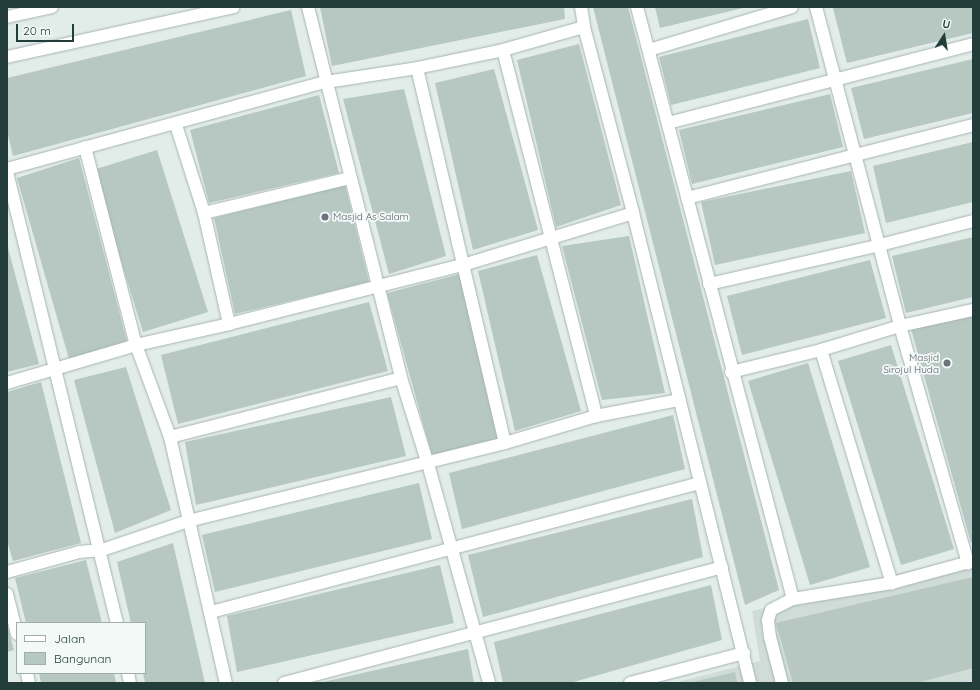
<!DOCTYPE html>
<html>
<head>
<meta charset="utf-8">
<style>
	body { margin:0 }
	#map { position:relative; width:980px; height:690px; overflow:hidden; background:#e2ece9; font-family:Quicksand,sans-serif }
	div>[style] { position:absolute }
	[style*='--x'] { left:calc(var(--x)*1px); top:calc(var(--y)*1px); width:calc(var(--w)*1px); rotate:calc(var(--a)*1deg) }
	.built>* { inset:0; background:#d0dcd8 }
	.building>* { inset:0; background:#b7c7c2 }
	.roads { filter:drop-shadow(0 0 1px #a5b4b1) drop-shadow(0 0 1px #a5b4b1) }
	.street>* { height:12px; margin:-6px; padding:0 6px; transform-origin:6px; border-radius:6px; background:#fff }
	.dots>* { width:11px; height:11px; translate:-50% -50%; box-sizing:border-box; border:2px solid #f3f9f6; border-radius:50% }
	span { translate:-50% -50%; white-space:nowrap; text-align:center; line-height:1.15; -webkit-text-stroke:3.5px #f3f9f6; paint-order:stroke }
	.worship-label { font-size:10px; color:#5b616d }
	.left { translate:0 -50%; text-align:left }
	.right { translate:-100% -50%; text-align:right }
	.frame { position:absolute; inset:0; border:8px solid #223d3a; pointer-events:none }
	.legend { position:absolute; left:16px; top:622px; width:130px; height:52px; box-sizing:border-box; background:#f3f9f6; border:1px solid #9faeab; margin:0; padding:5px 7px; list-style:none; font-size:12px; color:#223d3a }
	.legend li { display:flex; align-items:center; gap:8px; height:20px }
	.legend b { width:20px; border:1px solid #9faeab }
	.north { position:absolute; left:924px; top:16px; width:40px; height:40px; -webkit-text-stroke:3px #f3f9f6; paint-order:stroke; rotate:12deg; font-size:11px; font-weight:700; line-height:16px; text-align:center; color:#223d3a }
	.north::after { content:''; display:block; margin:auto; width:14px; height:18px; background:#223d3a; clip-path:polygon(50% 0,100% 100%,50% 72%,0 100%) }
	.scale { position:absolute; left:16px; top:24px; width:58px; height:18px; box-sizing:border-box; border:2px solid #223d3a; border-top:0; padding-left:5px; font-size:12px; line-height:14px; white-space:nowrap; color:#223d3a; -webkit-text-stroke:3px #f3f9f6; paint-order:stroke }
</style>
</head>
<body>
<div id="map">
	<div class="built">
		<div style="clip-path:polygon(973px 555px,973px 683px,673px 683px,760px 661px,752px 611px)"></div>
	</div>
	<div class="building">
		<div style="clip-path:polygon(320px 7px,564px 7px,565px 19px,332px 66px)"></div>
		<div style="clip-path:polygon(593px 7px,628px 7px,779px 590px,745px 605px)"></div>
		<div style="clip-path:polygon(655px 7px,743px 7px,743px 8px,660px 28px)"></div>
		<div style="clip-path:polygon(839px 7px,973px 7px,973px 33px,847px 63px,833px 8px)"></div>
		<div style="clip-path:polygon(291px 10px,306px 76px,13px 156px,7px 131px,7px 78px)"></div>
		<div style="clip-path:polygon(808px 19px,820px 68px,671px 105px,659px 57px)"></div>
		<div style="clip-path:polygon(579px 44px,621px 205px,556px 227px,517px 60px)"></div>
		<div style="clip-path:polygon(973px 59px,973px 113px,864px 139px,851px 88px)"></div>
		<div style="clip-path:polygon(494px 69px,538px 230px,473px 250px,435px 83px)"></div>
		<div style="clip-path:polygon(404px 89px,446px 256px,389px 274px,343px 99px)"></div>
		<div style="clip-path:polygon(830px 94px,843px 147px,692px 184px,679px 130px)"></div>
		<div style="clip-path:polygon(319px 95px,339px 173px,209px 203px,190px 130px)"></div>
		<div style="clip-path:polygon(973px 142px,973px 202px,886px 223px,873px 166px)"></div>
		<div style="clip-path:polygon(157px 150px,208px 312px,143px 332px,93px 170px)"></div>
		<div style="clip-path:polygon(79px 158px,127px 342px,69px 359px,17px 178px)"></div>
		<div style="clip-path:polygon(851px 171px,865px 233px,715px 265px,701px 202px)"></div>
		<div style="clip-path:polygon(345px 185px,369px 282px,235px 314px,214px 218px)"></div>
		<div style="clip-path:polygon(629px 236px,665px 393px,602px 400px,562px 246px)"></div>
		<div style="clip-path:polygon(973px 237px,973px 297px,906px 313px,892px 256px)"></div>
		<div style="clip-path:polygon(7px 244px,39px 364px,7px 372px)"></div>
		<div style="clip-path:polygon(537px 255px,581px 411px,515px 431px,478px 271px)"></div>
		<div style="clip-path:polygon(870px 260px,886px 318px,742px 355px,727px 296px)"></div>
		<div style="clip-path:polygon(460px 274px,499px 439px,433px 459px,387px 293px)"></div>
		<div style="clip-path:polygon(369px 302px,388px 371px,178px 424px,161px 355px)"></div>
		<div style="clip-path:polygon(973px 315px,973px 542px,971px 543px,911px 329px)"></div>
		<div style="clip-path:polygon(891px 345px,954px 549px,901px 565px,838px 361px)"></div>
		<div style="clip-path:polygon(808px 363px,870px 567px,810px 585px,748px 381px)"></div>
		<div style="clip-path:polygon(126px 367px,171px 510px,115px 533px,74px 380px)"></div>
		<div style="clip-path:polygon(41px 382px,81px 543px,13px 561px,7px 540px,7px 392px)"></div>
		<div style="clip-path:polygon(391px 397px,406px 456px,196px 505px,185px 442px)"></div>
		<div style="clip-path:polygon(673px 415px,685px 469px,462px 529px,449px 473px)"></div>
		<div style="clip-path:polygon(419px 483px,432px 539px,215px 592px,202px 535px)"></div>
		<div style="clip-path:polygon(692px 499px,703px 557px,483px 617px,468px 555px)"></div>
		<div style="clip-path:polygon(173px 543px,205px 683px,145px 683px,143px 673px,145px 673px,145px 623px,131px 623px,117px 562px)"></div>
		<div style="clip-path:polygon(86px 560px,102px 623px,26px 623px,15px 578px)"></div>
		<div style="clip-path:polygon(440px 565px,454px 623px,237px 672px,227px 616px)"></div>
		<div style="clip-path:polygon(973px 577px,973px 668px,917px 683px,793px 683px,776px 623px)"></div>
		<div style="clip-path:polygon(711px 585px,722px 640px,570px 683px,503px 683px,494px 642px)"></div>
		<div style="clip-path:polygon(7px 625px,14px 650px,7px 652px)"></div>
		<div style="clip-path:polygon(468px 649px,474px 683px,323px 683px,323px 682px)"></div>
		<div style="clip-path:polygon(735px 672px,737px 683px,693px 683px,693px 682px)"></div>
		<div style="clip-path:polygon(39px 673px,114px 673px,116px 683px,41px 683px)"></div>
	</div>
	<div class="roads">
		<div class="street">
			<div style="--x:308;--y:7;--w:382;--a:75.9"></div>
			<div style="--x:401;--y:378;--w:90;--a:72.6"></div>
			<div style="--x:428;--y:464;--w:227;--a:74.4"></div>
			<div style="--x:581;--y:7;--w:20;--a:81"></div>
			<div style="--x:584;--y:27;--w:192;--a:75.2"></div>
			<div style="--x:633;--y:213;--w:484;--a:76"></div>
			<div style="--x:637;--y:7;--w:612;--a:75.24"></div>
			<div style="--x:816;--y:7;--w:330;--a:75.2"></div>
			<div style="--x:900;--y:326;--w:247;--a:74"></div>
			<div style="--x:7;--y:17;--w:46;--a:-12.5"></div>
			<div style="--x:503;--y:50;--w:378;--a:75.7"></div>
			<div style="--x:649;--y:50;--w:149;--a:-16.7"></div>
			<div style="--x:7;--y:57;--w:232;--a:-12.4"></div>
			<div style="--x:417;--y:68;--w:385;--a:76.8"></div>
			<div style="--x:668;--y:123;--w:315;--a:-14.5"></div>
			<div style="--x:176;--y:125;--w:92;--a:72.3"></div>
			<div style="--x:204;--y:213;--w:114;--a:77.3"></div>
			<div style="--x:85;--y:147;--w:204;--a:75.6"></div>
			<div style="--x:136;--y:345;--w:98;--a:69.7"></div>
			<div style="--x:170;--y:437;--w:252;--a:77.2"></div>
			<div style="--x:7;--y:169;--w:331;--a:-15.3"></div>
			<div style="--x:326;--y:82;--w:92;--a:-8.7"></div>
			<div style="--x:417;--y:68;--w:88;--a:-11.8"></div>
			<div style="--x:503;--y:50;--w:84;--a:-15.9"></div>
			<div style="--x:7;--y:172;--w:464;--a:76.3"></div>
			<div style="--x:687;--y:198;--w:295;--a:-14.3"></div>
			<div style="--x:204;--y:213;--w:150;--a:-13.5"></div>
			<div style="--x:709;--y:284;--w:175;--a:-12.8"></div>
			<div style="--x:880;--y:245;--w:96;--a:-14.5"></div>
			<div style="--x:821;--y:350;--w:244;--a:73.1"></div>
			<div style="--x:731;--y:372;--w:93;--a:-13.7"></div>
			<div style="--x:821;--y:350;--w:83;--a:-16.9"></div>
			<div style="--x:900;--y:326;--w:75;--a:-12.4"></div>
			<div style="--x:7;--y:383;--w:134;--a:-16.4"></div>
			<div style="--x:136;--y:345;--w:95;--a:-12.7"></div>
			<div style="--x:229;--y:324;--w:241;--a:-14.2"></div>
			<div style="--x:463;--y:265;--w:178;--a:-17"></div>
			<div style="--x:170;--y:437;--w:238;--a:-14.3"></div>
			<div style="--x:7;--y:572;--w:75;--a:-15.5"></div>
			<div style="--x:79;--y:552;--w:23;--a:-5"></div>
			<div style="--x:102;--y:550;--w:91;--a:-18.6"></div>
			<div style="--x:188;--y:521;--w:326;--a:-13.8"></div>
			<div style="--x:505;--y:443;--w:95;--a:-16.5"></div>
			<div style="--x:596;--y:416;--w:85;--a:-10.9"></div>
			<div style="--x:7;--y:594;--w:41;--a:76"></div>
			<div style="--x:211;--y:612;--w:506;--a:-14.78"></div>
			<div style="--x:27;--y:673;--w:10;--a:79"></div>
			<div style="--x:128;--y:673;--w:10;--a:79"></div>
			<div style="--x:284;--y:683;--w:453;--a:-14.8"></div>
			<div style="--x:630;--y:683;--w:118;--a:-14.7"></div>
			<div style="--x:782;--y:683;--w:48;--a:-104.6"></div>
			<div style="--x:770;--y:637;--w:17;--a:-97"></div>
			<div style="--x:768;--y:620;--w:10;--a:-73"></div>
			<div style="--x:771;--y:610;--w:25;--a:-27"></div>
			<div style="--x:793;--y:599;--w:100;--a:-9.2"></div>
			<div style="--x:892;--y:583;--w:84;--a:-15.2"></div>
		</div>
	</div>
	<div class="dots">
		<div style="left:325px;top:217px;background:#6b7280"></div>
		<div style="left:947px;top:363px;background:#6b7280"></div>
	</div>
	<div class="worship-label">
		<span class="left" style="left:333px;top:217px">Masjid As Salam</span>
		<span class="right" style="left:939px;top:363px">Masjid<br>Sirojul Huda</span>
	</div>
	<div class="frame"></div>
	<ul class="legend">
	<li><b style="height:5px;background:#fff"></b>Jalan</li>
	<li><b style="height:11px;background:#b7c7c2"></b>Bangunan</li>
	</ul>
	<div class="north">U</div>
	<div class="scale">20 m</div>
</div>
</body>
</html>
